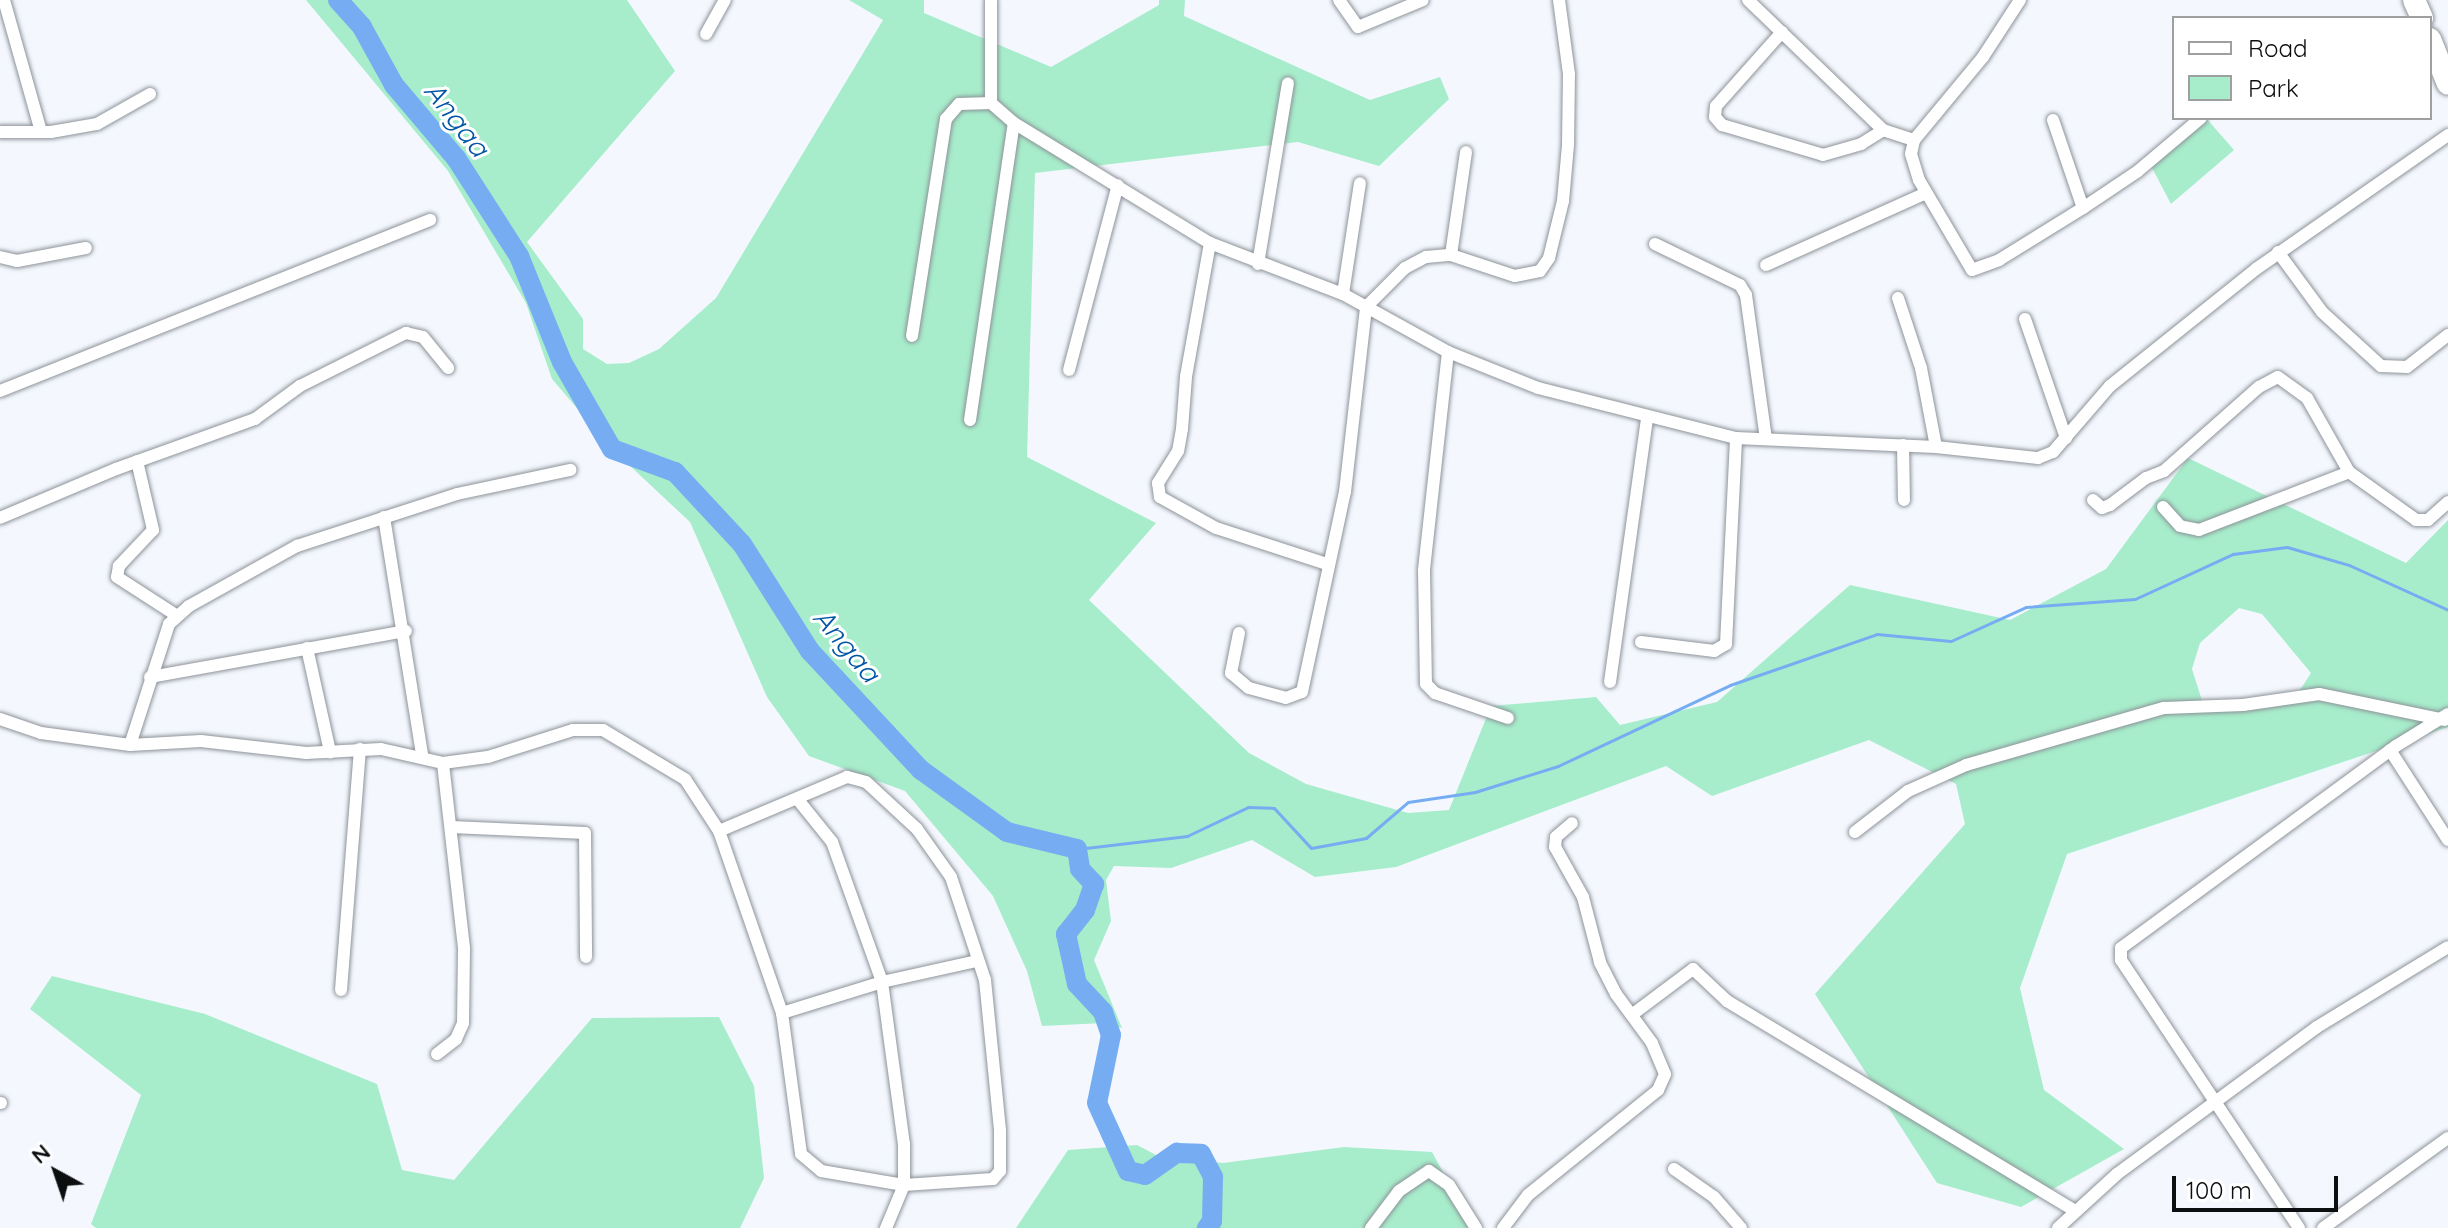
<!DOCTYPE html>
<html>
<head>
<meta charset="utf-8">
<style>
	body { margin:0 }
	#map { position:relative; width:2448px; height:1228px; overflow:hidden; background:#f4f8fe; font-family:Quicksand,sans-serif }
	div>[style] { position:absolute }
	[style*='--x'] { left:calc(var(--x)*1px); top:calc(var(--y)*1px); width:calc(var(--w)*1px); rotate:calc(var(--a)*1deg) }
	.green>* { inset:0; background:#a7edcb }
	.stream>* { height:3px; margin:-1.5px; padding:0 1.5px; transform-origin:1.5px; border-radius:1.5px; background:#76adf2 }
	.river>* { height:20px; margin:-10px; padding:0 10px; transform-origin:10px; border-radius:10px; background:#76adf2 }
	.roads { filter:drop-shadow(0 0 2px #8d9399) drop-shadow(0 0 2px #8d9399) }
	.street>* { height:12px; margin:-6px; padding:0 6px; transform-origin:6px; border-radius:6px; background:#fff }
	.highway>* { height:22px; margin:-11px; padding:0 11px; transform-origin:11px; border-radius:11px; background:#fff }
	span { translate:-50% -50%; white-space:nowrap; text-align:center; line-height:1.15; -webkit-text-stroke:6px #fff; paint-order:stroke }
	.water-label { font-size:28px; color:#0055a4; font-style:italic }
	.legend { position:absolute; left:2172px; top:16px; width:260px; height:104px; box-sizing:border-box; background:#fff; border:2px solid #9e9f9f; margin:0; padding:10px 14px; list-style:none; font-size:24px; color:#0c0e10 }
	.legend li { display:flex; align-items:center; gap:16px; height:40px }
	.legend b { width:40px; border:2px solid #9e9f9f }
	.north { position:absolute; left:16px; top:1132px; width:80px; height:80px; -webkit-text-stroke:6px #fff; paint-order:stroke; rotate:320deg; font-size:22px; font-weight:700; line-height:32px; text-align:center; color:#0c0e10 }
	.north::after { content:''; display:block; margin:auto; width:28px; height:36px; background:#0c0e10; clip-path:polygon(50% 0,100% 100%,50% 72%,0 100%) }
	.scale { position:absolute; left:2172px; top:1176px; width:166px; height:36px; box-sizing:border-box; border:4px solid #0c0e10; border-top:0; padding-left:10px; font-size:24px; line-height:28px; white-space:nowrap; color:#0c0e10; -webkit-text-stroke:6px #fff; paint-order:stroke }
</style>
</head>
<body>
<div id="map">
	<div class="green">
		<div style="clip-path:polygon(evenodd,306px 0,627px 0,675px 71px,527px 242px,583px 319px,583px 349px,607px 364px,629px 363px,659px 349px,716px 298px,883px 20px,849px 0,924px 0,924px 13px,1051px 67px,1159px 5px,1159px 0,1185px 0,1184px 16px,1370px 100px,1440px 77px,1449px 99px,1379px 166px,1298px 142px,1035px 173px,1027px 457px,1156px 523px,1089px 600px,1249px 753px,1306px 784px,1408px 813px,1449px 810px,1491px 706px,1596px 697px,1620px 725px,1717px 702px,1850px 585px,2010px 620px,2106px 569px,2188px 458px,2406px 563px,2448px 520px,2448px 727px,2067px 854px,2020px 988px,2044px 1090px,2124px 1149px,2021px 1207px,1937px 1183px,1815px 994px,1965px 824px,1956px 784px,1869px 740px,1712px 796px,1666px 766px,1396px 867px,1315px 877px,1252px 840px,1171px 868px,1114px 866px,1106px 880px,1111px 921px,1094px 960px,1122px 1028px,1104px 1023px,1042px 1026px,1027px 971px,993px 896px,905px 791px,809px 756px,767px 697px,690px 522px,612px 449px,552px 379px,526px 303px,448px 171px,306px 0,2239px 608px,2262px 614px,2311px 673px,2291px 704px,2205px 710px,2192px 669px,2200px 643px,2239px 608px)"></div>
		<div style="clip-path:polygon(2206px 118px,2234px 150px,2171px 204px,2150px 164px)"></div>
		<div style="clip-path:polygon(52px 976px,205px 1014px,377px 1084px,402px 1170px,454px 1180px,592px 1018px,719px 1017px,754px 1086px,764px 1178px,740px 1228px,96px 1228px,91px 1224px,141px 1095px,30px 1009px)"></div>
		<div style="clip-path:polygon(1137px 1145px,1158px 1156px,1223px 1163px,1344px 1147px,1432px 1152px,1471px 1223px,1467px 1228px,1016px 1228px,1068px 1150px)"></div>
	</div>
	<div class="stream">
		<div style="--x:1077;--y:849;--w:111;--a:-6.7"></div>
		<div style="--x:1187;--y:836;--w:68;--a:-25.4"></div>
		<div style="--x:1248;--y:807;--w:26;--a:2"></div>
		<div style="--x:1274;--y:808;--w:54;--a:47.2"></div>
		<div style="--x:1311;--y:848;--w:56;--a:-10.3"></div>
		<div style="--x:1366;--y:838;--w:55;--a:-40.6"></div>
		<div style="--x:1408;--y:802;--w:68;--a:-8.5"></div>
		<div style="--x:1475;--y:792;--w:87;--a:-17.4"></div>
		<div style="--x:1558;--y:766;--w:190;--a:-25.2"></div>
		<div style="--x:1730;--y:685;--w:156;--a:-19.1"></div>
		<div style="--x:1877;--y:634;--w:74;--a:5.4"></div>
		<div style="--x:1951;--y:641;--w:82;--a:-24.4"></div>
		<div style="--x:2026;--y:607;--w:109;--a:-4.2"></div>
		<div style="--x:2135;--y:599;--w:108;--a:-24.7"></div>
		<div style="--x:2233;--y:554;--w:54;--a:-7.4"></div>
		<div style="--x:2287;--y:547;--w:65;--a:16.2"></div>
		<div style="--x:2349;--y:565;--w:109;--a:24.4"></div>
	</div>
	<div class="river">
		<div style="--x:338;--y:0;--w:36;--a:48"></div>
		<div style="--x:362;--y:27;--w:66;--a:61.1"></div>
		<div style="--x:394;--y:85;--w:96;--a:49.7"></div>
		<div style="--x:456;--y:158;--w:117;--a:57.3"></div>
		<div style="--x:519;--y:256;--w:114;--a:67.9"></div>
		<div style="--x:562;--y:362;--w:100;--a:60.1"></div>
		<div style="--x:612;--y:449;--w:67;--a:20.1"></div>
		<div style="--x:675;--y:472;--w:98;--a:47.1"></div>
		<div style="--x:742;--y:544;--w:127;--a:57.6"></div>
		<div style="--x:810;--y:651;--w:163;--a:47"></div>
		<div style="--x:921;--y:770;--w:106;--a:35.8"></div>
		<div style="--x:1007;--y:832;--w:72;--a:13.7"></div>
		<div style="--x:1077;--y:849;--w:20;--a:81"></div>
		<div style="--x:1080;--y:869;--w:21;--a:47"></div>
		<div style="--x:1094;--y:884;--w:28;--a:109"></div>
		<div style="--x:1085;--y:910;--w:31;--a:128"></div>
		<div style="--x:1066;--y:934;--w:51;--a:77.6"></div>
		<div style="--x:1077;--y:984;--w:38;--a:47"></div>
		<div style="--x:1103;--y:1012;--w:24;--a:71"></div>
		<div style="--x:1111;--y:1035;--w:69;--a:101.6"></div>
		<div style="--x:1097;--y:1103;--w:75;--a:65.5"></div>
		<div style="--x:1128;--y:1171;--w:17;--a:13"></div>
		<div style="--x:1145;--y:1175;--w:39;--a:-35"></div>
		<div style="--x:1177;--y:1153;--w:24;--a:2"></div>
		<div style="--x:1201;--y:1154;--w:26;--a:62"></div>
		<div style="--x:1213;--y:1177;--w:44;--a:91.3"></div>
		<div style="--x:1212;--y:1221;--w:9;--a:126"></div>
	</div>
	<div class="roads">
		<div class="street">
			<div style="--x:4;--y:0;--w:137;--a:74.3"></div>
			<div style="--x:991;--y:0;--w:103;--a:90"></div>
			<div style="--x:991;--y:103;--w:30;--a:41"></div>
			<div style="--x:1014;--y:123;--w:230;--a:31.5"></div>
			<div style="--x:1210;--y:243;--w:142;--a:21"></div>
			<div style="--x:1343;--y:294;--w:120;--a:28.9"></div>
			<div style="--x:1448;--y:352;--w:97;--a:21.8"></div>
			<div style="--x:1538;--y:388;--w:204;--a:14.2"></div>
			<div style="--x:1736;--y:438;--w:200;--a:2.6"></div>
			<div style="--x:1936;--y:447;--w:103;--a:6.2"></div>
			<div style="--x:2038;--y:458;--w:16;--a:-22"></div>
			<div style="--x:2053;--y:452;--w:87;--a:-49.2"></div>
			<div style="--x:2110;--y:386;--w:187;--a:-38.7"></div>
			<div style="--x:2256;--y:269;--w:234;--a:-34.9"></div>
			<div style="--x:1339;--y:0;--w:33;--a:55"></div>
			<div style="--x:1358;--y:27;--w:70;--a:-22.6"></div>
			<div style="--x:1748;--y:0;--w:187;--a:43.9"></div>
			<div style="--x:1883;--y:130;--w:33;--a:18"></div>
			<div style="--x:2020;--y:0;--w:68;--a:123"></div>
			<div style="--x:1983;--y:57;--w:108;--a:129.7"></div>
			<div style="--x:1914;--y:140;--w:14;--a:102"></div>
			<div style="--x:1911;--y:154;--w:27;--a:73"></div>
			<div style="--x:1919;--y:180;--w:104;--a:59.5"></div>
			<div style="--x:1972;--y:270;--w:29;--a:-20"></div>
			<div style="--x:1999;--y:260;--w:99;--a:-31.8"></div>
			<div style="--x:2083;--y:208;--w:66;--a:-33.9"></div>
			<div style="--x:2138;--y:171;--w:82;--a:-40.1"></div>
			<div style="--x:1782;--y:32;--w:99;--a:131.7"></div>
			<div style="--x:1716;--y:106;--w:11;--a:95"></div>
			<div style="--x:1715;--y:117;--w:11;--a:49"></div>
			<div style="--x:1722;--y:125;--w:105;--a:16.5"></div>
			<div style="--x:1823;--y:155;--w:40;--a:-16"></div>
			<div style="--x:1861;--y:144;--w:26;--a:-32"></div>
			<div style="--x:706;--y:34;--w:39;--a:-61"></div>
			<div style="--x:2053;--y:120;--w:93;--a:71.2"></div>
			<div style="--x:0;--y:132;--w:51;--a:0"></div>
			<div style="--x:51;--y:132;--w:47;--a:-9.9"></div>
			<div style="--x:97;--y:124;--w:61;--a:-29.5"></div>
			<div style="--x:1210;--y:243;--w:136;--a:100.2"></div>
			<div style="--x:1186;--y:377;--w:52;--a:94.4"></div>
			<div style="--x:1182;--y:429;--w:22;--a:100"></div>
			<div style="--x:1178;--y:451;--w:38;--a:122"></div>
			<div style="--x:1158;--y:483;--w:14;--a:82"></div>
			<div style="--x:1160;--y:497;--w:64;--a:29"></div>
			<div style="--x:1216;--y:528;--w:117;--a:18"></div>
			<div style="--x:1655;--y:244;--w:94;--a:25.8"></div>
			<div style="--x:1740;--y:285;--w:12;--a:59"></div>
			<div style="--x:1746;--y:295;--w:145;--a:82.1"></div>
			<div style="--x:2278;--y:252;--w:74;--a:53.7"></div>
			<div style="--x:2322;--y:312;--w:80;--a:42.5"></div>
			<div style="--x:2381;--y:366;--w:26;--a:2"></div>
			<div style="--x:2407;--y:367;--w:52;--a:-38"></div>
			<div style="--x:1451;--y:255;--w:104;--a:-81.7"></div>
			<div style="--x:0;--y:257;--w:17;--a:13"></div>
			<div style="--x:17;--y:261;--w:70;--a:-10.7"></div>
			<div style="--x:1258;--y:264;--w:183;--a:-80.6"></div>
			<div style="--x:1766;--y:265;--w:175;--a:-24.2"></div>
			<div style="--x:1343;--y:294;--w:112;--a:-81.3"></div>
			<div style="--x:1898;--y:298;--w:74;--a:71.8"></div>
			<div style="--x:1921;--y:368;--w:80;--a:79.2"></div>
			<div style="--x:2025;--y:319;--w:126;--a:71"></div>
			<div style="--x:912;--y:336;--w:220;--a:-81.1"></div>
			<div style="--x:946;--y:119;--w:20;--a:-49"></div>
			<div style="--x:959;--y:104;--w:32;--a:-2"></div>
			<div style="--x:1448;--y:352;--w:220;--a:96.3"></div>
			<div style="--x:1424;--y:571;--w:113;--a:89"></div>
			<div style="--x:1426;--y:684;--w:13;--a:45"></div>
			<div style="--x:1435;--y:693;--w:77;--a:18.9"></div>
			<div style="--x:1069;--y:370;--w:191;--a:-75.2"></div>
			<div style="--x:0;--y:391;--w:463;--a:-21.7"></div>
			<div style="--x:970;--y:420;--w:300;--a:-81.6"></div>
			<div style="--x:1903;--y:445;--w:55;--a:89"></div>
			<div style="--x:137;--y:461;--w:71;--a:76.9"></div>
			<div style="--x:153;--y:530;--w:50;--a:133.4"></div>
			<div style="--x:119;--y:566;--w:11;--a:100"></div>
			<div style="--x:117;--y:577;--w:70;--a:32.8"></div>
			<div style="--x:2093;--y:500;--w:12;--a:42"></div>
			<div style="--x:2102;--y:508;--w:9;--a:-21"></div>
			<div style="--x:2110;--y:505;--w:45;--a:-36.9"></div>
			<div style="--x:2146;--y:478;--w:19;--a:-21"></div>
			<div style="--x:2164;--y:471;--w:127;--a:-41.5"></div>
			<div style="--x:2259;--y:387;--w:21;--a:-28"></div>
			<div style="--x:2278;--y:377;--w:36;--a:36"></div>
			<div style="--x:2307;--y:398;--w:85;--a:60.4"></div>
			<div style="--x:2163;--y:507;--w:25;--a:48"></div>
			<div style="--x:2180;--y:526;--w:19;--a:12"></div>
			<div style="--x:2199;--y:530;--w:161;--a:-21.1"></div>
			<div style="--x:2349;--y:472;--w:82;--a:35.6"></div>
			<div style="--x:2416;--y:520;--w:12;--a:0"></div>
			<div style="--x:2428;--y:520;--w:27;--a:-42"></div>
			<div style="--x:384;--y:517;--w:241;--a:80.9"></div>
			<div style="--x:0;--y:518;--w:126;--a:-22.9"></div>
			<div style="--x:116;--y:469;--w:148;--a:-19.8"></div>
			<div style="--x:255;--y:419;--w:56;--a:-36.3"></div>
			<div style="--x:300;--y:386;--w:119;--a:-26.6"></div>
			<div style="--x:406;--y:333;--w:17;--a:13"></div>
			<div style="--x:423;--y:337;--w:40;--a:51"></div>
			<div style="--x:1239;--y:633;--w:41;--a:101.3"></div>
			<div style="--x:1231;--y:673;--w:23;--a:40"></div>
			<div style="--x:1249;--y:688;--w:38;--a:15"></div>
			<div style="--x:1286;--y:698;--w:17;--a:-21"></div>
			<div style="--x:1302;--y:692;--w:205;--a:-77.9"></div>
			<div style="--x:1345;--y:492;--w:186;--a:-83.5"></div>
			<div style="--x:1366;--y:307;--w:55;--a:-45"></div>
			<div style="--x:1405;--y:268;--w:24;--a:-28"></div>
			<div style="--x:1426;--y:257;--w:25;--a:-5"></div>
			<div style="--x:1451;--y:255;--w:67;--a:18.2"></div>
			<div style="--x:1515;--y:276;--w:25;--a:-11"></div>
			<div style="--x:1540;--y:271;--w:16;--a:-55"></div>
			<div style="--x:1549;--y:258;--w:59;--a:-76.2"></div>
			<div style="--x:1563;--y:201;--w:56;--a:-84.9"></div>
			<div style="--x:1568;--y:145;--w:71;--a:-89.2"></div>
			<div style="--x:1569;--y:74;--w:75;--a:-97.7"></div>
			<div style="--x:1641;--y:642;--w:74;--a:7"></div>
			<div style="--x:1714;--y:651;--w:14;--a:-30"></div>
			<div style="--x:1726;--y:644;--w:206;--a:-87.2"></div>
			<div style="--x:307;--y:648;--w:107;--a:77.5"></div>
			<div style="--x:150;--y:677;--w:260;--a:-10.2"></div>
			<div style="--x:1610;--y:682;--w:267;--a:-82"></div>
			<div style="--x:0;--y:719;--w:43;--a:18.9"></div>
			<div style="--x:41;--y:733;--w:90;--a:7.7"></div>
			<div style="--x:130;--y:745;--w:71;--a:-3.2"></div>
			<div style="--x:201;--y:741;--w:106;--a:6.5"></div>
			<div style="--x:306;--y:753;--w:75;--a:-3.1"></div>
			<div style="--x:381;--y:749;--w:64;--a:12.7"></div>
			<div style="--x:443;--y:763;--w:45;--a:-7.6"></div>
			<div style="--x:488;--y:757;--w:89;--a:-17.6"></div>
			<div style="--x:573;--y:730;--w:30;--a:0"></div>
			<div style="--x:603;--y:730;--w:96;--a:30.9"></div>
			<div style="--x:685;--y:779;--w:62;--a:56.8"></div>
			<div style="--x:719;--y:831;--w:193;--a:70.9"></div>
			<div style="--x:782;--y:1013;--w:142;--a:82.3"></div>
			<div style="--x:801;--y:1154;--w:26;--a:40"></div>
			<div style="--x:821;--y:1171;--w:84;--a:9.6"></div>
			<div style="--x:904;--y:1185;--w:89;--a:-3.9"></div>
			<div style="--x:993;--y:1179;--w:11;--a:-49"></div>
			<div style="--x:1000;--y:1171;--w:41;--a:-90"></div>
			<div style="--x:1000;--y:1130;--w:151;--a:-95.7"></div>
			<div style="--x:985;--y:980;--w:108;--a:-108.3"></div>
			<div style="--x:951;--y:877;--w:59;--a:-125.3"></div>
			<div style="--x:917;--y:829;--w:69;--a:-137.3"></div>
			<div style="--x:866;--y:782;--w:20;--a:-165"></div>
			<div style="--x:847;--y:777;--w:139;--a:157.1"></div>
			<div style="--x:130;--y:745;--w:127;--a:-72.1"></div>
			<div style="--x:169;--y:624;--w:27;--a:-42"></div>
			<div style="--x:189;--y:606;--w:124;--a:-29.1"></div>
			<div style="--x:297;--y:546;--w:168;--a:-18"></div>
			<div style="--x:457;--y:494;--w:116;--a:-12"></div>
			<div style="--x:2390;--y:750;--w:107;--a:57.2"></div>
			<div style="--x:799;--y:801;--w:53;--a:51.2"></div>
			<div style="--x:832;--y:842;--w:149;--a:70.3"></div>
			<div style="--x:882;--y:982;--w:163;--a:82.3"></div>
			<div style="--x:904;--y:1144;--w:41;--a:90"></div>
			<div style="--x:904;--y:1185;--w:47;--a:112.7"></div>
			<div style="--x:452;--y:827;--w:133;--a:2.6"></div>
			<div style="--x:585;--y:833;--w:124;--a:89.5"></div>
			<div style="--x:1855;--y:832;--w:67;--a:-37.7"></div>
			<div style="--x:1908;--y:791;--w:64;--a:-24.1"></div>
			<div style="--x:1966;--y:765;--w:206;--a:-16.1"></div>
			<div style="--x:2164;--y:708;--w:79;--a:-2.2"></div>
			<div style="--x:2243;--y:705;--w:77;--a:-8.2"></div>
			<div style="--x:2319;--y:694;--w:128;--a:11.7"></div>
			<div style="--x:341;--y:990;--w:242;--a:-85.5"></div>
			<div style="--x:782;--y:1013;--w:105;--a:-17.2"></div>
			<div style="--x:882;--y:982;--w:97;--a:-12.5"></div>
			<div style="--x:1633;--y:1014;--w:75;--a:-36.9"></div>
			<div style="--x:1693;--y:969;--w:47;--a:43.3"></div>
			<div style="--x:1727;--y:1001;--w:406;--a:31.1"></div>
			<div style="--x:437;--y:1054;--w:24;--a:-38"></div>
			<div style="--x:456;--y:1039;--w:17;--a:-66"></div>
			<div style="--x:463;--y:1023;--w:75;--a:-89.2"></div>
			<div style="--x:464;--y:948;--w:186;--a:-96.5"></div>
			<div style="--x:0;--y:1103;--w:1;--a:0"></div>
			<div style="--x:1674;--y:1169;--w:49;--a:35"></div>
			<div style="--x:1714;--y:1197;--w:41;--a:48.9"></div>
			<div style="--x:1371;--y:1228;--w:46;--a:-52.9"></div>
			<div style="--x:1399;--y:1191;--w:36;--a:-34"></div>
			<div style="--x:1429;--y:1171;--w:24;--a:35"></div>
			<div style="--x:1449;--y:1185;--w:51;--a:57.9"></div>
			<div style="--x:1503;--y:1228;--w:41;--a:-52.9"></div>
			<div style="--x:1528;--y:1195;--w:167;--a:-38.9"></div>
			<div style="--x:1658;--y:1090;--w:17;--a:-66"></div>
			<div style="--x:1665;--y:1074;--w:34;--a:-113"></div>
			<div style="--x:1652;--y:1043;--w:61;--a:-126.3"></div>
			<div style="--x:1616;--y:994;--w:36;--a:-117"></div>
			<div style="--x:1600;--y:962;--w:67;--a:-104.7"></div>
			<div style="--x:1583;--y:897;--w:57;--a:-119.2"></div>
			<div style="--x:1555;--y:847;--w:10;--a:-84"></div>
			<div style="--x:1556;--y:837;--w:21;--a:-41"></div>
			<div style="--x:2058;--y:1228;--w:80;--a:-42.5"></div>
			<div style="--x:2117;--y:1174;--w:248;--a:-36.3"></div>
			<div style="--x:2317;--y:1027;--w:153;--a:-31.4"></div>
			<div style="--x:2299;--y:1228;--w:322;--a:-123.6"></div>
			<div style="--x:2121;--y:960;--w:12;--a:-90"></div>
			<div style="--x:2121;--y:948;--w:341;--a:-36.3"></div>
			<div style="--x:2396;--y:746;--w:61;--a:-31.6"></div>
			<div style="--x:2323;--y:1228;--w:154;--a:-35.8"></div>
		</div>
		<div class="highway">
			<div style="--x:2414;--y:0;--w:20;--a:66"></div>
			<div style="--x:2430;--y:39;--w:48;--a:68.2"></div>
		</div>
	</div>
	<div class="water-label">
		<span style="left:457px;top:119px;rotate:52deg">Angaa</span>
		<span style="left:847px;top:645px;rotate:50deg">Angaa</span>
	</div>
	<ul class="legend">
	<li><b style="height:10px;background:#fff"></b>Road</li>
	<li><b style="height:22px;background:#a7edcb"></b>Park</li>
	</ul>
	<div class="north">N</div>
	<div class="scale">100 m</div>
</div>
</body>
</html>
